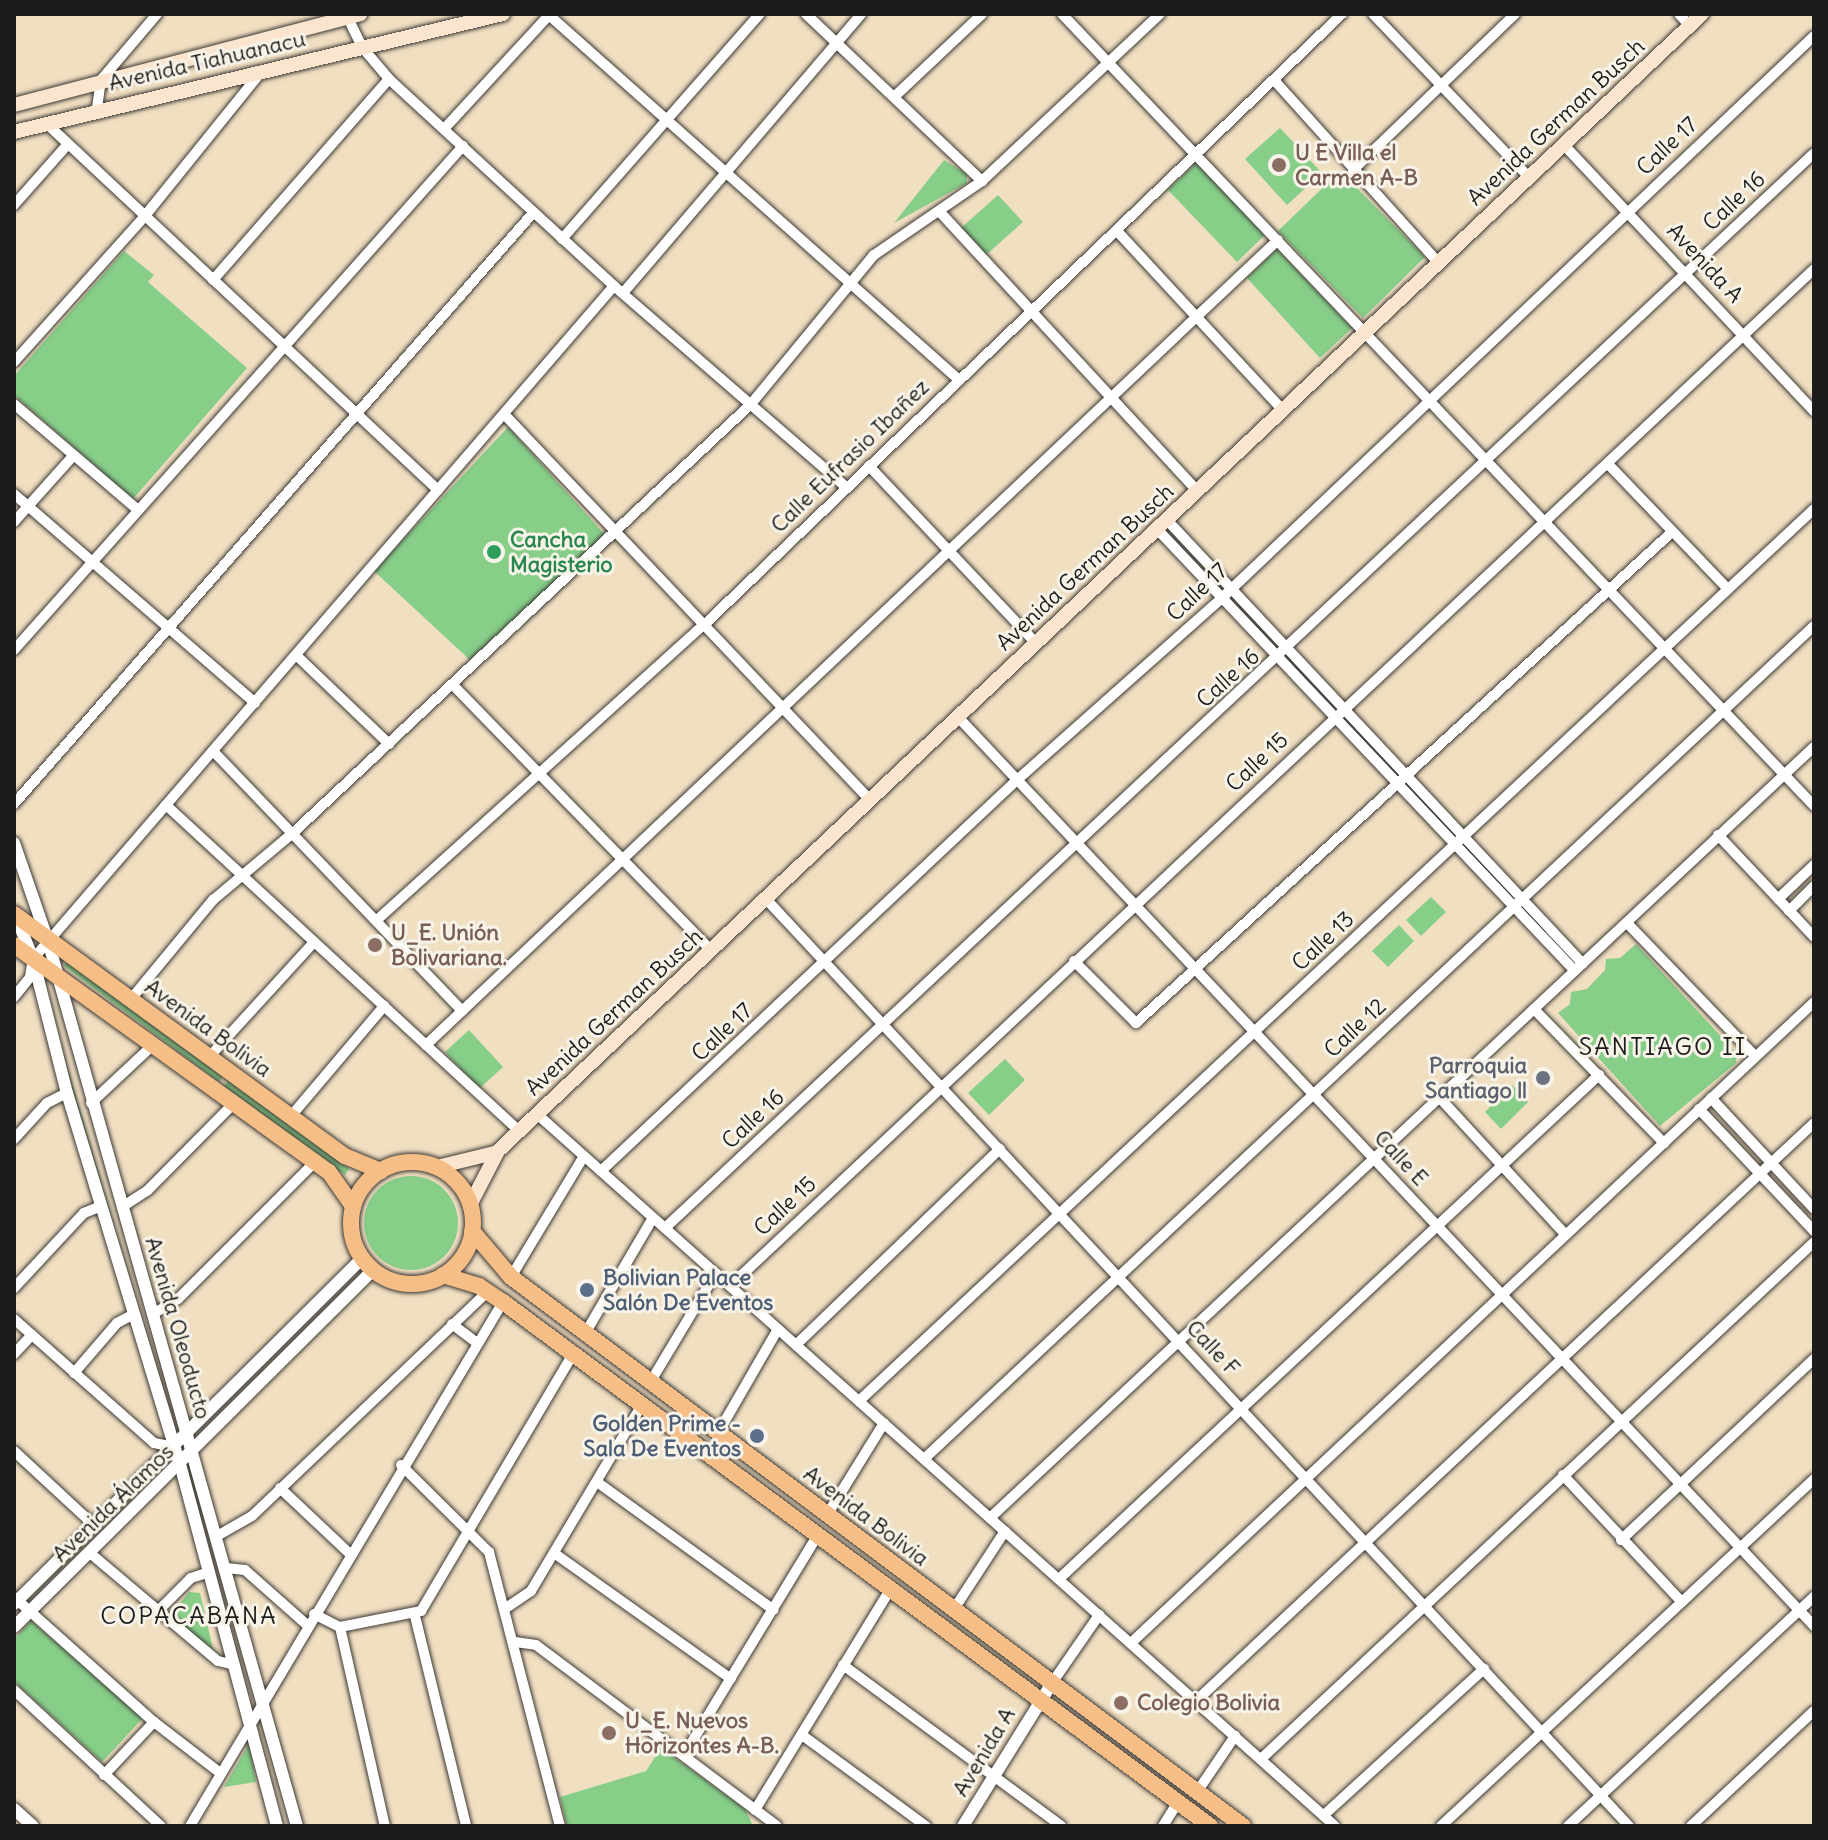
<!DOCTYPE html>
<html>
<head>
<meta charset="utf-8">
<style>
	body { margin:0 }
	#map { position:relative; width:1828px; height:1840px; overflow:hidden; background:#f1dfc2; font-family:Delius,sans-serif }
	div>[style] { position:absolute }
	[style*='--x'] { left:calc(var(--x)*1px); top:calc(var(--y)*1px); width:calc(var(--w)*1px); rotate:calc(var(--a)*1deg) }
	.green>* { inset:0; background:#87ce89 }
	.round { border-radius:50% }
	.roads { filter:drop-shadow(0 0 2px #3c3935) drop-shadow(0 0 2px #3c3935) }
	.minor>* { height:10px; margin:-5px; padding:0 5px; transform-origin:5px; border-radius:5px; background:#fff }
	.tertiary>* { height:12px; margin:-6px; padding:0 6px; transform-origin:6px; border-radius:6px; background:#fff }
	.secondary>* { height:14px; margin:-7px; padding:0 7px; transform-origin:7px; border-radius:7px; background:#fbe5cf }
	.primary>* { height:16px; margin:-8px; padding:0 8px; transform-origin:8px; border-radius:8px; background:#f6be87 }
	.primary>.ring { margin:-8px; padding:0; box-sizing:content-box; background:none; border:16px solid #f6be87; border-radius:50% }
	.dots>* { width:22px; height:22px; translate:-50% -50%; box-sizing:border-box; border:4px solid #f7f3e8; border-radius:50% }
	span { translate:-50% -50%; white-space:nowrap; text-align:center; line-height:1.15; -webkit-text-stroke:6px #f7f3e8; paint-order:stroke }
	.street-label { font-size:22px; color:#1c1c1c }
	.education-label { font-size:22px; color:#785e54; font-weight:700 }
	.left { translate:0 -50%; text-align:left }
	.leisure-label { font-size:22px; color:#27864d; font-weight:700 }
	.worship-label { font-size:22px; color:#5b616d; font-weight:700 }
	.right { translate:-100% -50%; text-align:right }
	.service-label { font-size:22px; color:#4e5e75; font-weight:700 }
	.neighbourhood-label { font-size:24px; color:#1c1c1c; letter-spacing:2px }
	.frame { position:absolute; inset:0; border:16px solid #1c1c1c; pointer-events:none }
</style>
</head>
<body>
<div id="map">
	<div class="green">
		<div style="clip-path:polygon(1280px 128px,1322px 173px,1287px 205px,1245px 159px)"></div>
		<div style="clip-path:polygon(944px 160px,967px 174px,967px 183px,894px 223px)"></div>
		<div style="clip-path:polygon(1197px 162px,1266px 234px,1237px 262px,1168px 190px)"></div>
		<div style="clip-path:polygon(1340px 171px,1425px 257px,1363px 318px,1278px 231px)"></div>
		<div style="clip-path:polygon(998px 195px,1023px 222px,986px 255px,961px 228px)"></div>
		<div style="clip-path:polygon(1277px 249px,1352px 328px,1320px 358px,1247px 278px)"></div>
		<div style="clip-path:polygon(124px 251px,154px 275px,148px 282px,247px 368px,133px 499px,14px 395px,14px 376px)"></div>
		<div style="clip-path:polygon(508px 427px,606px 536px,471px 661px,374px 571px)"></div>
		<div style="clip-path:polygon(1431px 897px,1446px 912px,1421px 936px,1406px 920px)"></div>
		<div style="clip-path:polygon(1399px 925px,1414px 941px,1388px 967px,1372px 951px)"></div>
		<div style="clip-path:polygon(1636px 944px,1737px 1054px,1736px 1063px,1660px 1126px,1558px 1013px,1570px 1004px,1571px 992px,1587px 989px,1605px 970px,1606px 959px,1620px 958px)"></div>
		<div style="clip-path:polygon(69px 960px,223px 1076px,219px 1082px,64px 966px)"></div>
		<div style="clip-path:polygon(44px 1001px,48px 1001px,174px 1429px)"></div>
		<div style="clip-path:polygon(469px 1030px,503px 1067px,479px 1089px,445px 1052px)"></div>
		<div style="clip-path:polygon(1005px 1059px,1025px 1080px,989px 1115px,968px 1093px)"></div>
		<div style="clip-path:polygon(229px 1080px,349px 1169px,345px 1175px,224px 1086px)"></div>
		<div style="clip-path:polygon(1512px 1085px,1528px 1102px,1501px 1129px,1485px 1112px)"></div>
		<div class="round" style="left:364px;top:1176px;width:94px;height:94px"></div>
		<div style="clip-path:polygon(189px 1592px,200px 1593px,213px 1649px,170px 1616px)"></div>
		<div style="clip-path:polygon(31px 1621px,143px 1718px,102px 1762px,14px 1681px,14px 1639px)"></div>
		<div style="clip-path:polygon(249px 1744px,256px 1782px,224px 1787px)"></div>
		<div style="clip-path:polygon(661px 1748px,745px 1809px,753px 1826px,567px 1826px,560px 1797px,646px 1771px)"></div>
	</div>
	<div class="roads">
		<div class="minor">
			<div style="--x:346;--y:14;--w:37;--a:64"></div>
			<div style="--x:362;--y:47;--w:42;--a:49.8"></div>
			<div style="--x:389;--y:79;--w:306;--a:42.6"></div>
			<div style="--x:614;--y:286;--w:306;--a:40.9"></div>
			<div style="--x:806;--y:14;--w:243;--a:43.5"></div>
			<div style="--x:1062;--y:14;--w:1092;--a:46.48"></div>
			<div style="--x:1373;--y:14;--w:226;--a:46.3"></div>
			<div style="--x:1679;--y:14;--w:16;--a:47"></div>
			<div style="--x:550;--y:16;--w:548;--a:41.67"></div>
			<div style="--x:1274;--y:80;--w:246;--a:48"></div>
			<div style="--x:894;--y:97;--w:121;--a:-43.3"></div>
			<div style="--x:97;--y:108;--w:28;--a:-82"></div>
			<div style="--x:101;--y:80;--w:87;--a:-49.7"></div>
			<div style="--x:46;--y:123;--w:537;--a:43.11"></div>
			<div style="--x:444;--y:129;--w:156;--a:-47.3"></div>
			<div style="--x:1564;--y:145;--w:365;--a:46.8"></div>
			<div style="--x:1353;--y:170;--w:225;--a:-43.9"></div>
			<div style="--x:14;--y:205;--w:80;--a:-48.5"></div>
			<div style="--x:939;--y:211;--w:381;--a:47.3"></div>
			<div style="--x:1117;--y:231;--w:244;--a:47.2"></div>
			<div style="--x:562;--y:239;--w:300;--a:-48.7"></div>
			<div style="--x:213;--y:280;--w:267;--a:-48.8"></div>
			<div style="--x:623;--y:293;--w:367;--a:-49.5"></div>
			<div style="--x:14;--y:362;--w:195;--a:-48.1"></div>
			<div style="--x:144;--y:217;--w:188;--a:-51.1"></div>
			<div style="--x:14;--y:404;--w:163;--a:40.5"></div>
			<div style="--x:504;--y:414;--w:532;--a:46.52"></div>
			<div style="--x:1608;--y:464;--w:173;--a:46.2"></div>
			<div style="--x:869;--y:466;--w:243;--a:46.7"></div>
			<div style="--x:14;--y:494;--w:319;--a:40.9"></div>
			<div style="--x:1167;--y:520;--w:608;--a:46.86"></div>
			<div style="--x:14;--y:522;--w:89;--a:-48.2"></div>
			<div style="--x:1157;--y:529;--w:608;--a:46.6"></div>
			<div style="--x:14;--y:650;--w:675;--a:-48.3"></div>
			<div style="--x:296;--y:655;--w:129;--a:43.7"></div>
			<div style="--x:453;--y:685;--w:370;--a:45.8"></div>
			<div style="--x:958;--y:717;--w:1249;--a:46.72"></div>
			<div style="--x:213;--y:751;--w:360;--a:46.2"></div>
			<div style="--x:14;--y:804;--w:787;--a:-48.71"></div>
			<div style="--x:166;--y:805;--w:481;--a:42.7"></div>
			<div style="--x:1718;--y:835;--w:140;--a:46.7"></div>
			<div style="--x:766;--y:899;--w:1267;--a:47.05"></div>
			<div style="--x:1778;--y:899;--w:50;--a:-43.4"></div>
			<div style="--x:1789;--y:911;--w:35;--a:-45"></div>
			<div style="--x:378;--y:919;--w:440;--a:-42.1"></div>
			<div style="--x:705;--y:624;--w:882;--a:-43.76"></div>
			<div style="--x:1628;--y:924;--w:182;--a:46.1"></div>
			<div style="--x:1074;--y:961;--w:88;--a:45"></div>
			<div style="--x:1136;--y:1023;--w:725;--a:-42.49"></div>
			<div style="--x:14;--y:997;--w:26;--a:-51"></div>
			<div style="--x:30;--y:977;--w:18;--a:-81"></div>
			<div style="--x:33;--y:959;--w:889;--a:-49.2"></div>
			<div style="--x:131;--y:999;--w:129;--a:-50.4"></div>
			<div style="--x:213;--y:900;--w:106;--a:-40"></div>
			<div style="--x:294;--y:832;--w:626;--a:-43.12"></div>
			<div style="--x:751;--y:404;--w:193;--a:-50.5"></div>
			<div style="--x:874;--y:255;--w:131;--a:-34.4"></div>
			<div style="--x:982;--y:181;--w:244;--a:-43.2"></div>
			<div style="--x:1534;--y:1009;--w:187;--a:45.9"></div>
			<div style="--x:426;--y:1045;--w:1172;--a:-43.38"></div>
			<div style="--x:210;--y:1056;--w:154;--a:-47.6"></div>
			<div style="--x:1439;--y:1097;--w:186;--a:47.4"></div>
			<div style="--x:1711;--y:1098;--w:151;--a:47.1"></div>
			<div style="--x:91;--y:1103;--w:85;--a:-43.1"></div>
			<div style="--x:1699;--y:1109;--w:168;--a:46.7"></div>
			<div style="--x:537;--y:1114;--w:1069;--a:41.74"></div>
			<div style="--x:292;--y:1115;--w:143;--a:-49.8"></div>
			<div style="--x:14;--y:1139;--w:49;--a:-47.5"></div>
			<div style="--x:47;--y:1103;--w:22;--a:-27"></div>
			<div style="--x:601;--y:1171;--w:571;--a:-43.23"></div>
			<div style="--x:1017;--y:780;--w:276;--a:-41.6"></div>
			<div style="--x:1223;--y:597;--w:815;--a:-43.51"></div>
			<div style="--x:122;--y:1207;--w:30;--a:-33"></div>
			<div style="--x:147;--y:1191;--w:124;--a:-45.3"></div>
			<div style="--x:665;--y:1228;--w:1573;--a:-43.09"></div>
			<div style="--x:511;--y:1277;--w:141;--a:-58.9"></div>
			<div style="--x:730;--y:1286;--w:1486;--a:-43.17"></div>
			<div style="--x:14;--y:1288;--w:103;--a:-47"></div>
			<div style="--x:84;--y:1213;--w:18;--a:-22"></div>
			<div style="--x:153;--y:1314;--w:29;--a:-31"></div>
			<div style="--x:178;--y:1299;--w:194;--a:-45"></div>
			<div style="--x:14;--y:1319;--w:187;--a:41.5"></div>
			<div style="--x:154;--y:1443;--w:21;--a:11"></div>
			<div style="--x:452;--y:1324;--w:31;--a:37"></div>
			<div style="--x:586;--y:1332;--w:132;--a:-59.6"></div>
			<div style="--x:796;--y:1345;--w:283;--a:-43.9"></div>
			<div style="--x:14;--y:1354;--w:26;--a:-47"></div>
			<div style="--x:74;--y:1373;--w:66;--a:-49.3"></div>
			<div style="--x:117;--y:1323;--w:19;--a:-28"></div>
			<div style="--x:651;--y:1381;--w:126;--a:-59"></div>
			<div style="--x:859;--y:1401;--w:1307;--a:-43.05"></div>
			<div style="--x:718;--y:1433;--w:120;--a:-60"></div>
			<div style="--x:14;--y:1451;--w:109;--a:42.8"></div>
			<div style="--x:924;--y:1459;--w:1219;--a:-43.11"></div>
			<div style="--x:401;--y:1465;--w:124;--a:44.7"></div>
			<div style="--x:489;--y:1552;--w:283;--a:75.5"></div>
			<div style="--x:1563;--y:1475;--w:174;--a:46.9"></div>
			<div style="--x:597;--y:1482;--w:218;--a:35.9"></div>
			<div style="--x:280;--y:1488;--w:95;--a:43.3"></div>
			<div style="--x:827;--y:1515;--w:108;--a:-58.2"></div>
			<div style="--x:990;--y:1518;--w:1128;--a:-43.1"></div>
			<div style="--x:217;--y:1536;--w:40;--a:-29.7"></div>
			<div style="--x:252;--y:1516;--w:325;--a:-43.6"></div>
			<div style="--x:1621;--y:1540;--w:265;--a:-43.2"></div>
			<div style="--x:90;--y:1553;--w:167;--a:40.2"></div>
			<div style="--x:218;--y:1661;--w:17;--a:13"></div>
			<div style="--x:554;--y:1553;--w:217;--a:35.4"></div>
			<div style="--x:226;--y:1568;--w:19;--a:6"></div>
			<div style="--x:245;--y:1570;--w:83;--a:41.6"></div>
			<div style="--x:1059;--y:1579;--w:739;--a:-43.03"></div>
			<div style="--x:14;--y:1597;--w:188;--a:41.8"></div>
			<div style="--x:154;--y:1722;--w:82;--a:37.6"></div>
			<div style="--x:506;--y:1608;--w:30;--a:-34"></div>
			<div style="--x:531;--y:1591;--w:217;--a:-59.2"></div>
			<div style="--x:160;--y:1609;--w:44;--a:-45"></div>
			<div style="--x:191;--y:1578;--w:19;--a:-18"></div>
			<div style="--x:954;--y:1609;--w:93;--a:-56.8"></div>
			<div style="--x:314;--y:1614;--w:29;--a:27"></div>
			<div style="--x:340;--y:1627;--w:83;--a:-11.2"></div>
			<div style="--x:421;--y:1611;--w:299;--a:-59.4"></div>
			<div style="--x:415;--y:1616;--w:216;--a:76.3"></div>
			<div style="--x:340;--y:1627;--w:204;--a:77.3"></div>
			<div style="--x:515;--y:1642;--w:21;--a:8"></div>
			<div style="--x:536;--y:1645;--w:301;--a:36.9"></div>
			<div style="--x:1131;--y:1643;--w:937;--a:-43.18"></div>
			<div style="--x:843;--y:1665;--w:271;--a:36.4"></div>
			<div style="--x:1052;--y:1683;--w:83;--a:-55.3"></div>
			<div style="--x:14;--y:1690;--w:200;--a:42.8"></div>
			<div style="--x:1196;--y:1701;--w:846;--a:-43.08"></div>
			<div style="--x:802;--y:1735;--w:154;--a:36.3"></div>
			<div style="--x:684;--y:1755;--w:258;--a:-58.7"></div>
			<div style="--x:1261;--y:1759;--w:757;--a:-43.07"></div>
			<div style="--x:104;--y:1775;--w:73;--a:-46.7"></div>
			<div style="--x:1197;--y:1792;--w:68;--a:-55.8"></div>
			<div style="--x:755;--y:1810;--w:260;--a:-58.5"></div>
			<div style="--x:1324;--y:1815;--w:217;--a:-42.4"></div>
			<div style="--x:190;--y:1826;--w:610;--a:-59.15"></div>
			<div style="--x:1163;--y:1826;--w:28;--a:-58"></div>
			<div style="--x:1441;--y:1826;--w:509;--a:-42.93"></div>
			<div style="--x:1568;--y:1826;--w:336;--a:-43"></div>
			<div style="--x:1691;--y:1826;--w:168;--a:-43.1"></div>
		</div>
		<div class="tertiary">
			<div style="--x:14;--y:843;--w:104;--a:70.9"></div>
			<div style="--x:48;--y:941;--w:919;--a:74.29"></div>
			<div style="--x:15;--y:914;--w:48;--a:68.2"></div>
			<div style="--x:33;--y:959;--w:138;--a:75.8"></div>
			<div style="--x:67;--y:1093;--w:388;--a:73.1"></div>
			<div style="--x:180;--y:1464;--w:375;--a:75"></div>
			<div style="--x:14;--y:1604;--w:491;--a:-44.8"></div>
			<div style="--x:14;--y:1627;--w:506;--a:-44.84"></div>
			<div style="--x:14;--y:1809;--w:25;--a:42"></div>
			<div style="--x:963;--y:1826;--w:168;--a:-58.1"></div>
		</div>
		<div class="secondary">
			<div style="--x:14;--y:105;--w:358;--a:-14.7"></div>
			<div style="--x:14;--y:132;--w:503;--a:-13.57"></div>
			<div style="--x:437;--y:1167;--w:59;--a:-13.8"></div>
			<div style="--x:470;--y:1205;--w:61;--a:-62.6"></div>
			<div style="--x:498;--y:1151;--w:1656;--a:-43.36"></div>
		</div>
		<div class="primary">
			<div style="--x:14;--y:914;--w:410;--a:36.2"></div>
			<div style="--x:345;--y:1156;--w:39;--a:23"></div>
			<div style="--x:14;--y:945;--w:388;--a:35.8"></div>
			<div style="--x:329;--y:1172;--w:42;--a:54.8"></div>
			<div class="ring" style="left:351px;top:1162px;width:106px;height:106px"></div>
			<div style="--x:472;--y:1231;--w:60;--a:49.7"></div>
			<div style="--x:511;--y:1277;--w:915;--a:36.87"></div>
			<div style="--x:443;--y:1275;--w:38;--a:17"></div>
			<div style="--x:479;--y:1286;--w:29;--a:34"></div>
			<div style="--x:503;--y:1302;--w:880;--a:36.54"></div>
		</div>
	</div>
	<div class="dots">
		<div style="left:1279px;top:165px;background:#8d6e63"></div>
		<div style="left:494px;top:552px;background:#2e9e5b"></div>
		<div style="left:375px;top:945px;background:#8d6e63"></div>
		<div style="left:1543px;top:1078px;background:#6b7280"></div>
		<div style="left:587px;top:1290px;background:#5c6f8a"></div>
		<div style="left:757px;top:1436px;background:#5c6f8a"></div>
		<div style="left:1121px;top:1703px;background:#8d6e63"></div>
		<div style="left:609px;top:1733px;background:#8d6e63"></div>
	</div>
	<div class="street-label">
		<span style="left:207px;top:61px;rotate:-13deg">Avenida Tiahuanacu</span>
		<span style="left:1556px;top:122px;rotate:-43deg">Avenida German Busch</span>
		<span style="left:1667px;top:146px;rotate:-43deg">Calle 17</span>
		<span style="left:1734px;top:201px;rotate:-43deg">Calle 16</span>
		<span style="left:1705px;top:263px;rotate:47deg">Avenida A</span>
		<span style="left:850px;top:456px;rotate:-44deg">Calle Eufrasio Ibañez</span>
		<span style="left:1085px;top:567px;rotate:-43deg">Avenida German Busch</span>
		<span style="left:1197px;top:592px;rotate:-43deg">Calle 17</span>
		<span style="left:1228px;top:678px;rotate:-42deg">Calle 16</span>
		<span style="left:1257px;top:762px;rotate:-43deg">Calle 15</span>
		<span style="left:1323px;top:941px;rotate:-43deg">Calle 13</span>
		<span style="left:614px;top:1012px;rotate:-43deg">Avenida German Busch</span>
		<span style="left:208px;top:1028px;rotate:36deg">Avenida Bolivia</span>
		<span style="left:1355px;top:1028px;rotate:-43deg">Calle 12</span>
		<span style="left:722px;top:1032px;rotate:-43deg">Calle 17</span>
		<span style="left:753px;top:1119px;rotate:-43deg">Calle 16</span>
		<span style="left:1401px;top:1158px;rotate:47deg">Calle E</span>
		<span style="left:785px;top:1206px;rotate:-43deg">Calle 15</span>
		<span style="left:178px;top:1328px;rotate:74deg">Avenida Oleoducto</span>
		<span style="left:1213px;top:1348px;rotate:47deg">Calle F</span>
		<span style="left:113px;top:1503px;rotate:-44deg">Avenida Álamos</span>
		<span style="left:866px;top:1516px;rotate:37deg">Avenida Bolivia</span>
		<span style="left:984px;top:1752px;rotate:-59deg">Avenida A</span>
	</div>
	<div class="education-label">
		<span class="left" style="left:1295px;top:165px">U E Villa el<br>Carmen A-B</span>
		<span class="left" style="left:391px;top:945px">U_E. Unión<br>Bolivariana.</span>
		<span class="left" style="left:1137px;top:1703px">Colegio Bolivia</span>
		<span class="left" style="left:625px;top:1733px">U_E. Nuevos<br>Horizontes A-B.</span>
	</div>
	<div class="leisure-label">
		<span class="left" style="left:510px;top:552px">Cancha<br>Magisterio</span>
	</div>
	<div class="worship-label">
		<span class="right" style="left:1527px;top:1078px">Parroquia<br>Santiago ll</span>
	</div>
	<div class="service-label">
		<span class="left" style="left:603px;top:1290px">Bolivian Palace<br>Salón De Eventos</span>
		<span class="right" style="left:741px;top:1436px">Golden Prime -<br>Sala De Eventos</span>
	</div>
	<div class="neighbourhood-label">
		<span style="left:1663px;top:1047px">SANTIAGO II</span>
		<span style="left:189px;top:1616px">COPACABANA</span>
	</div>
	<div class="frame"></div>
</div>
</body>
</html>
